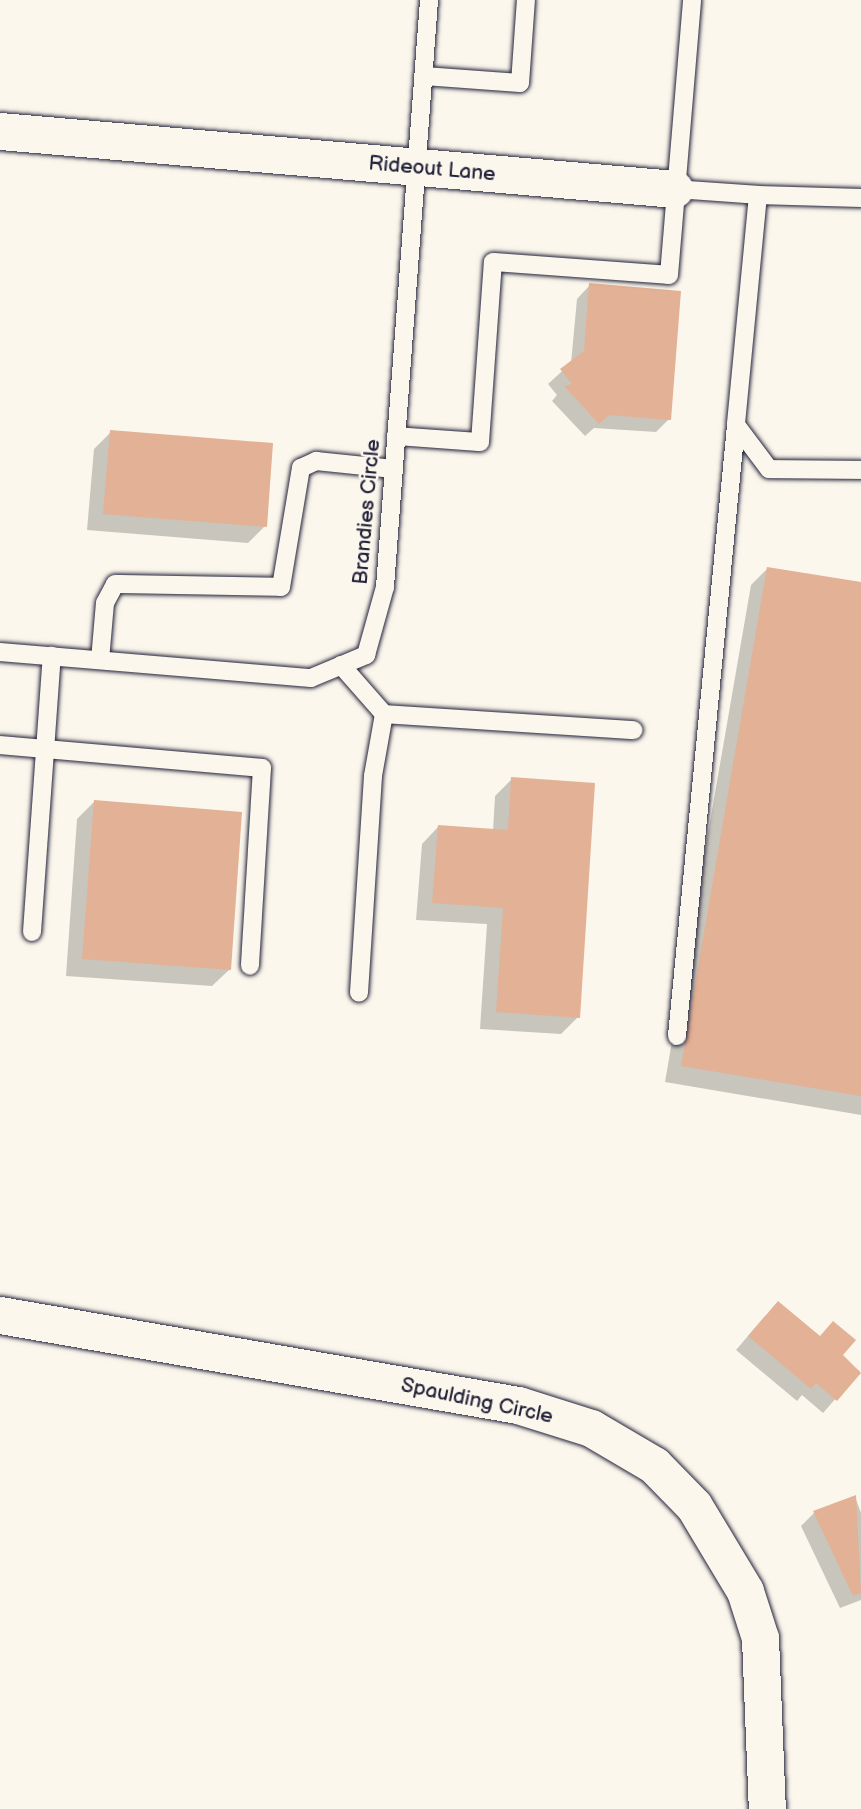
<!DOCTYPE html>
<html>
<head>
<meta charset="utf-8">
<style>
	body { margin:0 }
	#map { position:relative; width:861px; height:1809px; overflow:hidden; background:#fbf7ec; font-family:"Balsamiq Sans",sans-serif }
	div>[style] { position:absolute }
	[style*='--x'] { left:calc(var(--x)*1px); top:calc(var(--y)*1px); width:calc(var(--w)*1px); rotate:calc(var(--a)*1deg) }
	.shadow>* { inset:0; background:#0003 }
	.building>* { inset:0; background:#e3b195 }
	.roads { filter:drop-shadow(0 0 2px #22223b) drop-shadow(0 0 2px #22223b) }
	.lane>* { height:18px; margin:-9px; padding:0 9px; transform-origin:9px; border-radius:9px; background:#fbf7ec }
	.street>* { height:37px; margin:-18.5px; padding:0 18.5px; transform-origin:18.5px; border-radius:18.5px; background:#fbf7ec }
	span { translate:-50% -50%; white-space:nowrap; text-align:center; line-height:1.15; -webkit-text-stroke:5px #fbf7ec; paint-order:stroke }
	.street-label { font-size:21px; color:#22223b }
</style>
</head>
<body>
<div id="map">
	<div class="shadow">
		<div style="clip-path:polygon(590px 285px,669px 419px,656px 432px,594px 428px,585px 436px,552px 401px,557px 395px,548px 384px,571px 363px,577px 299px)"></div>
		<div style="clip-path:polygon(111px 432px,265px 526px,248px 543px,87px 530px,94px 449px)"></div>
		<div style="clip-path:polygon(768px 568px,861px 584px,861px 1115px,665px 1082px,751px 585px)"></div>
		<div style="clip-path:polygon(512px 779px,578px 1017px,561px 1034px,480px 1029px,487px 924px,416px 920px,422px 844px,438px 827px,493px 831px,495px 796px)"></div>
		<div style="clip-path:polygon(94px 802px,229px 970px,212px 986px,66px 976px,77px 819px)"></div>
		<div style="clip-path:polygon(765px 1316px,860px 1371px,823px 1413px,802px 1395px,797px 1401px,736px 1350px)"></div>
		<div style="clip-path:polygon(855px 1497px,861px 1513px,861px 1600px,840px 1608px,801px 1526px,814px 1513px)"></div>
	</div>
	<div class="building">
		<div style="clip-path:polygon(589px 283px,681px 291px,671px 420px,609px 415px,599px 424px,564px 386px,572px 384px,560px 369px,584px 351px)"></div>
		<div style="clip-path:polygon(110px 430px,273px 443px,267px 527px,103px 514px)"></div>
		<div style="clip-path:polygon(767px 567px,861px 582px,861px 1096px,681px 1066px)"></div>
		<div style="clip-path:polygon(511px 777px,595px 783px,580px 1018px,496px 1012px,503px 908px,432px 903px,438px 825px,508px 830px)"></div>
		<div style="clip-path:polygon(94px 800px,242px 812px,231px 970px,82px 959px)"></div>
		<div style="clip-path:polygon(778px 1301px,820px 1336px,833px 1321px,856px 1340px,843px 1355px,861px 1373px,837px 1401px,816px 1383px,811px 1389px,748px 1336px)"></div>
		<div style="clip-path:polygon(856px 1495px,861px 1593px,853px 1596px,813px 1511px)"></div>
	</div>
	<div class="roads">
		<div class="lane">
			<div style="--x:424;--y:76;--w:96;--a:4.2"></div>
			<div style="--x:520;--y:83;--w:83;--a:-85.9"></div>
			<div style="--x:675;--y:189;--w:83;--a:4.1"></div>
			<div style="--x:758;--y:195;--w:231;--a:95.5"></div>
			<div style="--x:736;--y:425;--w:55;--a:53.1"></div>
			<div style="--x:769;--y:469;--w:92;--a:0.6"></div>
			<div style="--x:758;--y:195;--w:103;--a:1.7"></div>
			<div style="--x:396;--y:436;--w:84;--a:4.1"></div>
			<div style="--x:480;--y:442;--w:180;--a:-85.9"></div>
			<div style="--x:493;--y:262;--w:176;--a:4.2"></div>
			<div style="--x:669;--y:275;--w:276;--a:-85.2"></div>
			<div style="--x:0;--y:652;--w:312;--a:4.8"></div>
			<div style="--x:311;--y:678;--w:60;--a:-22.7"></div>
			<div style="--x:366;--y:655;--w:71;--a:-74.4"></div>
			<div style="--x:385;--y:587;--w:589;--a:-85.71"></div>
			<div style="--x:100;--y:660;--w:57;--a:-85"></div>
			<div style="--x:105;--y:603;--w:21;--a:-62"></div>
			<div style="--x:115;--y:584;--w:166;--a:1"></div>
			<div style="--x:281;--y:587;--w:121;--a:-80.5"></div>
			<div style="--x:301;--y:468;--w:17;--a:-25"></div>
			<div style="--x:316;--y:461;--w:78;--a:5.9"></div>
			<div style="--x:341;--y:665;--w:65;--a:48.7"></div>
			<div style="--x:384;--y:714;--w:63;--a:100.1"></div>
			<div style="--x:373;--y:776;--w:217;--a:93.7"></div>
			<div style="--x:384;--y:714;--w:250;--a:3.7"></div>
			<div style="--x:0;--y:745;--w:263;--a:5"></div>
			<div style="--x:262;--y:768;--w:198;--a:93.5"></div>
			<div style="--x:32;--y:932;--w:277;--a:-85.9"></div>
			<div style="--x:677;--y:1036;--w:614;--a:-84.48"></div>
		</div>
		<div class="street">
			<div style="--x:0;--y:131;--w:677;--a:4.91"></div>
			<div style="--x:0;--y:1315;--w:526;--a:9.86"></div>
			<div style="--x:518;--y:1405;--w:77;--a:17.5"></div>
			<div style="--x:591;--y:1428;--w:73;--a:30.4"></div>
			<div style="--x:654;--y:1465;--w:57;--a:45.7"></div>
			<div style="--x:694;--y:1506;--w:99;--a:59"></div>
			<div style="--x:745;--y:1591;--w:49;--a:72.3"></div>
			<div style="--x:760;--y:1638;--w:171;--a:87.7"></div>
		</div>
	</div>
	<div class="street-label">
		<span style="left:432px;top:169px;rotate:5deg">Rideout Lane</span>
		<span style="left:367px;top:512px;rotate:-85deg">Brandies Circle</span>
		<span style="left:477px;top:1401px;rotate:12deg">Spaulding Circle</span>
	</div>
</div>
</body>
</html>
